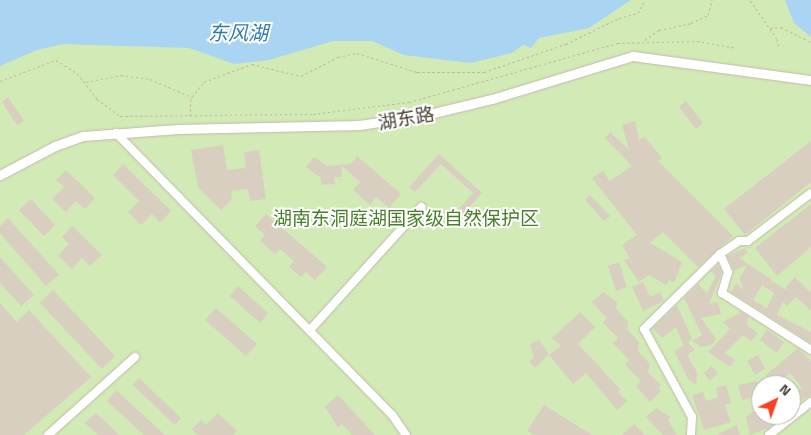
<!DOCTYPE html>
<html>
<head>
<meta charset="utf-8">
<style>
	body { margin:0 }
	#map { position:relative; width:811px; height:435px; overflow:hidden; background:#f6f3ec; font-family:"Titillium Web","Noto Sans SC",sans-serif }
	div>[style] { position:absolute }
	[style*='--x'] { left:calc(var(--x)*1px); top:calc(var(--y)*1px); width:calc(var(--w)*1px); rotate:calc(var(--a)*1deg) }
	.green>* { inset:0; background:#d2eab5 }
	.water>* { inset:0; background:#a9d4f2 }
	.building>* { inset:0; background:#d8cfc1 }
	.path>* { height:1px; margin-top:-0.5px; transform-origin:0; background:repeating-linear-gradient(90deg,#c4b79f 0 2.5px,transparent 0 5px) }
	.roads { filter:drop-shadow(0 0 1px #c2bbae) drop-shadow(0 0 1px #c2bbae) }
	.minor>* { height:8px; margin:-4px; padding:0 4px; transform-origin:4px; border-radius:4px; background:#fff }
	.tertiary>* { height:9px; margin:-4.5px; padding:0 4.5px; transform-origin:4.5px; border-radius:4.5px; background:#fff }
	span { translate:-50% -50%; white-space:nowrap; text-align:center; line-height:1.15; -webkit-text-stroke:4px #fff; paint-order:stroke }
	.street-label { font-size:19px; color:#4b4439 }
	.park-label { font-size:19px; color:#4a7f2a }
	.water-label { font-size:20px; color:#2e7ab2; font-style:italic }
	.north { position:absolute; left:751px; top:375px; width:50px; height:50px; box-sizing:border-box; background:#fff; border:1px solid #b7b4b0; border-radius:50%; rotate:42deg; font-size:14px; font-weight:700; line-height:20px; text-align:center; color:#4b4439 }
	.north::after { content:''; display:block; margin:auto; width:18px; height:22px; background:#fc3f1d; clip-path:polygon(50% 0,100% 100%,50% 72%,0 100%) }
</style>
</head>
<body>
<div id="map">
	<div class="green">
		<div style="clip-path:polygon(evenodd,0 0,811px 0,811px 435px,0 435px,0 0,761px 385px,791px 385px,791px 415px,761px 415px,761px 385px)"></div>
	</div>
	<div class="water">
		<div style="clip-path:polygon(0 0,631px 0,589px 28px,539px 38px,531px 48px,523px 45px,512px 53px,470px 63px,404px 55px,372px 41px,333px 41px,269px 60px,234px 64px,189px 48px,63px 44px,37px 50px,0 66px)"></div>
		<div style="clip-path:polygon(785px 0,811px 0,811px 37px,794px 23px)"></div>
	</div>
	<div class="building">
		<div style="clip-path:polygon(8px 97px,24px 121px,17px 125px,2px 102px)"></div>
		<div style="clip-path:polygon(686px 101px,703px 123px,696px 129px,679px 107px)"></div>
		<div style="clip-path:polygon(635px 121px,639px 140px,644px 136px,662px 158px,658px 161px,733px 236px,698px 267px,663px 232px,650px 243px,682px 262px,674px 283px,669px 280px,666px 285px,649px 275px,639px 282px,624px 260px,630px 258px,622px 245px,637px 235px,592px 178px,603px 171px,610px 181px,632px 166px,605px 138px,610px 132px,629px 150px,622px 125px)"></div>
		<div style="clip-path:polygon(811px 141px,811px 182px,745px 235px,724px 209px)"></div>
		<div style="clip-path:polygon(223px 145px,227px 170px,246px 168px,244px 152px,259px 150px,266px 199px,250px 201px,248px 189px,231px 191px,232px 199px,221px 210px,198px 187px,191px 150px)"></div>
		<div style="clip-path:polygon(439px 154px,482px 193px,453px 225px,448px 221px,473px 193px,441px 164px,415px 192px,409px 187px)"></div>
		<div style="clip-path:polygon(357px 156px,401px 194px,389px 208px,376px 197px,370px 205px,353px 190px,360px 182px,342px 166px,342px 177px,334px 177px,335px 184px,321px 185px,321px 178px,306px 167px,314px 157px,327px 166px,351px 164px)"></div>
		<div style="clip-path:polygon(123px 164px,171px 211px,160px 223px,152px 214px,141px 225px,128px 212px,139px 201px,113px 175px)"></div>
		<div style="clip-path:polygon(66px 170px,95px 198px,85px 209px,76px 201px,66px 212px,52px 199px,64px 187px,56px 180px)"></div>
		<div style="clip-path:polygon(590px 195px,610px 216px,604px 221px,585px 200px)"></div>
		<div style="clip-path:polygon(31px 199px,55px 225px,44px 236px,19px 210px)"></div>
		<div style="clip-path:polygon(811px 204px,811px 247px,777px 276px,755px 248px)"></div>
		<div style="clip-path:polygon(266px 214px,327px 267px,315px 280px,306px 272px,301px 277px,289px 267px,294px 261px,280px 249px,275px 254px,260px 241px,265px 235px,255px 226px)"></div>
		<div style="clip-path:polygon(8px 218px,59px 275px,46px 286px,0 233px,0 226px)"></div>
		<div style="clip-path:polygon(72px 226px,102px 255px,90px 266px,82px 258px,72px 269px,58px 256px,69px 244px,62px 237px)"></div>
		<div style="clip-path:polygon(evenodd,745px 248px,748px 253px,739px 258px,772px 280px,771px 281px,788px 290px,786px 287px,795px 277px,811px 293px,811px 311px,796px 297px,787px 306px,783px 302px,777px 315px,811px 332px,811px 343px,731px 292px,736px 283px,744px 290px,739px 279px,748px 264px,734px 271px,727px 256px,745px 248px,762px 285px,774px 293px,767px 308px,753px 300px,762px 285px)"></div>
		<div style="clip-path:polygon(0 257px,34px 295px,21px 306px,0 283px)"></div>
		<div style="clip-path:polygon(619px 262px,627px 287px,616px 291px,608px 266px)"></div>
		<div style="clip-path:polygon(718px 264px,722px 272px,709px 304px,718px 302px,721px 314px,701px 318px,716px 339px,713px 344px,701px 347px,692px 341px,702px 335px,684px 298px,698px 284px,707px 293px,716px 276px,711px 271px)"></div>
		<div style="clip-path:polygon(643px 282px,650px 297px,660px 292px,664px 301px,643px 311px,632px 287px)"></div>
		<div style="clip-path:polygon(238px 286px,268px 313px,260px 323px,230px 296px)"></div>
		<div style="clip-path:polygon(53px 290px,115px 356px,102px 369px,40px 303px)"></div>
		<div style="clip-path:polygon(603px 292px,617px 302px,616px 309px,628px 322px,627px 329px,639px 342px,638px 351px,650px 364px,648px 373px,661px 385px,658px 388px,661px 391px,650px 402px,636px 386px,641px 381px,625px 365px,629px 360px,613px 343px,618px 338px,603px 323px,607px 318px,592px 302px)"></div>
		<div style="clip-path:polygon(0 303px,17px 322px,29px 310px,91px 377px,24px 435px,0 435px)"></div>
		<div style="clip-path:polygon(677px 305px,692px 339px,688px 343px,695px 350px,687px 355px,697px 372px,696px 385px,688px 379px,674px 351px,684px 346px,676px 327px,662px 338px,653px 328px)"></div>
		<div style="clip-path:polygon(216px 308px,257px 344px,246px 356px,205px 320px)"></div>
		<div style="clip-path:polygon(580px 312px,595px 327px,578px 344px,620px 389px,618px 392px,627px 401px,617px 410px,586px 373px,573px 384px,549px 355px,561px 346px,552px 338px)"></div>
		<div style="clip-path:polygon(742px 312px,748px 316px,747px 325px,758px 333px,751px 341px,743px 335px,725px 353px,735px 360px,730px 367px,708px 352px,730px 329px,723px 322px)"></div>
		<div style="clip-path:polygon(767px 330px,784px 342px,777px 353px,760px 340px)"></div>
		<div style="clip-path:polygon(539px 340px,549px 354px,535px 368px,529px 362px,534px 357px,530px 344px)"></div>
		<div style="clip-path:polygon(798px 348px,811px 361px,811px 395px,797px 402px,791px 394px,802px 388px,790px 373px,775px 385px,765px 376px)"></div>
		<div style="clip-path:polygon(758px 355px,765px 369px,755px 375px,747px 361px)"></div>
		<div style="clip-path:polygon(711px 366px,718px 373px,710px 381px,704px 373px)"></div>
		<div style="clip-path:polygon(139px 378px,181px 418px,175px 425px,133px 385px)"></div>
		<div style="clip-path:polygon(757px 381px,758px 396px,742px 400px,738px 385px)"></div>
		<div style="clip-path:polygon(726px 385px,731px 403px,725px 405px,731px 422px,704px 430px,692px 395px,703px 392px,706px 401px,718px 397px,716px 388px)"></div>
		<div style="clip-path:polygon(116px 390px,165px 435px,144px 435px,107px 401px)"></div>
		<div style="clip-path:polygon(338px 395px,375px 435px,352px 435px,342px 424px,338px 428px,325px 407px)"></div>
		<div style="clip-path:polygon(761px 404px,761px 415px,781px 415px,769px 428px,750px 435px,746px 417px)"></div>
		<div style="clip-path:polygon(544px 405px,592px 435px,534px 435px,527px 431px)"></div>
		<div style="clip-path:polygon(656px 408px,670px 417px,668px 420px,677px 435px,663px 435px,646px 417px)"></div>
		<div style="clip-path:polygon(96px 413px,119px 435px,98px 435px,85px 423px)"></div>
		<div style="clip-path:polygon(218px 413px,237px 431px,233px 435px,198px 435px,192px 429px,201px 420px,206px 425px)"></div>
		<div style="clip-path:polygon(634px 424px,645px 435px,622px 435px)"></div>
		<div style="clip-path:polygon(737px 425px,740px 435px,717px 435px)"></div>
	</div>
	<div class="path">
		<div style="--x:750;--y:0;--w:47;--a:55.3"></div>
		<div style="--x:777;--y:39;--w:10;--a:79"></div>
		<div style="--x:770;--y:28;--w:11;--a:-5"></div>
		<div style="--x:781;--y:27;--w:34;--a:27"></div>
		<div style="--x:645;--y:40;--w:17;--a:-36"></div>
		<div style="--x:659;--y:30;--w:33;--a:-12"></div>
		<div style="--x:691;--y:23;--w:19;--a:-25"></div>
		<div style="--x:708;--y:15;--w:16;--a:-75"></div>
		<div style="--x:0;--y:81;--w:60;--a:-20.6"></div>
		<div style="--x:56;--y:60;--w:25;--a:32"></div>
		<div style="--x:77;--y:73;--w:33;--a:52"></div>
		<div style="--x:97;--y:99;--w:29;--a:36"></div>
		<div style="--x:120;--y:116;--w:193;--a:-0.6"></div>
		<div style="--x:313;--y:114;--w:97;--a:-7.1"></div>
		<div style="--x:409;--y:102;--w:216;--a:-15.8"></div>
		<div style="--x:617;--y:43;--w:80;--a:-1.4"></div>
		<div style="--x:697;--y:41;--w:39;--a:10"></div>
		<div style="--x:86;--y:82;--w:36;--a:-11"></div>
		<div style="--x:121;--y:75;--w:29;--a:8"></div>
		<div style="--x:150;--y:79;--w:46;--a:23.2"></div>
		<div style="--x:192;--y:97;--w:19;--a:-51"></div>
		<div style="--x:204;--y:82;--w:51;--a:-20.6"></div>
		<div style="--x:252;--y:64;--w:50;--a:13.8"></div>
		<div style="--x:301;--y:76;--w:42;--a:-27.2"></div>
		<div style="--x:338;--y:57;--w:19;--a:-12"></div>
		<div style="--x:357;--y:53;--w:63;--a:17.6"></div>
		<div style="--x:417;--y:72;--w:67;--a:0"></div>
		<div style="--x:484;--y:72;--w:87;--a:-18.9"></div>
		<div style="--x:566;--y:44;--w:59;--a:-26.1"></div>
		<div style="--x:619;--y:18;--w:20;--a:-15"></div>
		<div style="--x:638;--y:13;--w:15;--a:-62"></div>
		<div style="--x:190;--y:116;--w:19;--a:-87"></div>
	</div>
	<div class="roads">
		<div class="minor">
			<div style="--x:116;--y:133;--w:396;--a:45.6"></div>
			<div style="--x:393;--y:416;--w:23;--a:56"></div>
			<div style="--x:720;--y:254;--w:20;--a:66"></div>
			<div style="--x:728;--y:272;--w:22;--a:106"></div>
			<div style="--x:722;--y:293;--w:106;--a:32.6"></div>
			<div style="--x:310;--y:330;--w:166;--a:-47.9"></div>
			<div style="--x:48;--y:435;--w:117;--a:-41.9"></div>
			<div style="--x:691;--y:435;--w:18;--a:-87"></div>
			<div style="--x:692;--y:417;--w:100;--a:-118.6"></div>
			<div style="--x:644;--y:329;--w:107;--a:-44.6"></div>
			<div style="--x:720;--y:254;--w:23;--a:-34"></div>
			<div style="--x:739;--y:241;--w:9;--a:0"></div>
			<div style="--x:748;--y:241;--w:79;--a:-37.3"></div>
			<div style="--x:769;--y:435;--w:53;--a:-38.2"></div>
		</div>
		<div class="tertiary">
			<div style="--x:0;--y:175;--w:62;--a:-27.8"></div>
			<div style="--x:55;--y:146;--w:30;--a:-20"></div>
			<div style="--x:83;--y:136;--w:95;--a:-4.2"></div>
			<div style="--x:178;--y:129;--w:181;--a:-1.3"></div>
			<div style="--x:359;--y:125;--w:63;--a:-8.3"></div>
			<div style="--x:421;--y:116;--w:73;--a:-13.5"></div>
			<div style="--x:492;--y:99;--w:147;--a:-17"></div>
			<div style="--x:633;--y:56;--w:180;--a:7.7"></div>
		</div>
	</div>
	<div class="street-label">
		<span style="left:406px;top:118px;rotate:-10deg">湖东路</span>
	</div>
	<div class="park-label">
		<span style="left:406px;top:218px">湖南东洞庭湖国家级自然保护区</span>
	</div>
	<div class="water-label">
		<span style="left:238px;top:32px">东风湖</span>
	</div>
	<div class="north">N</div>
</div>
</body>
</html>
